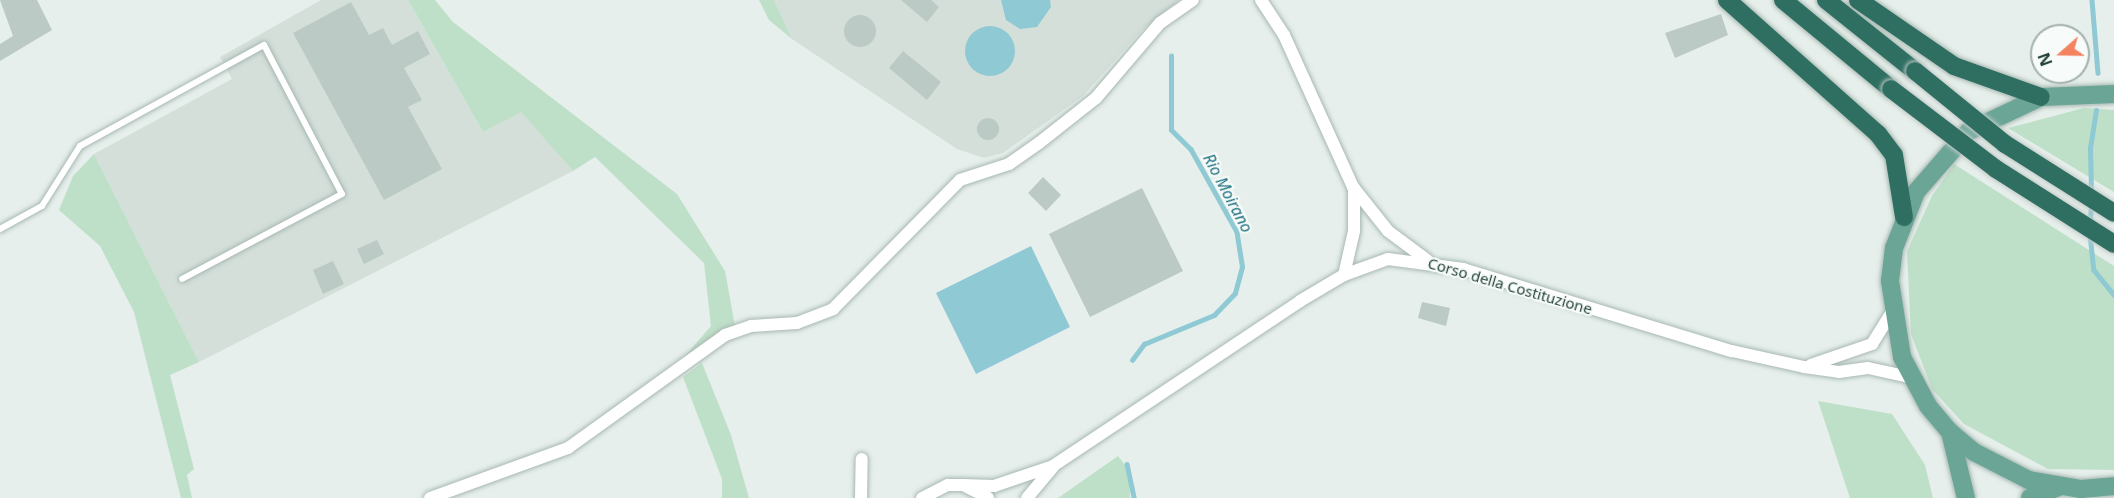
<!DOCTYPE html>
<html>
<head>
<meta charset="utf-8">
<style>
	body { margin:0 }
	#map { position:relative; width:2114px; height:498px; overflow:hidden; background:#e6efeb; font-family:"Noto Sans",sans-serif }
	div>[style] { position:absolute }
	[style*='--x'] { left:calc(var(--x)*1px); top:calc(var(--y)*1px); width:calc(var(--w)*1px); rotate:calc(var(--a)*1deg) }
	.built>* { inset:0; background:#d4dfda }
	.green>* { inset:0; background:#bfe0c8 }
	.water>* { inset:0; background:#8ec9d4 }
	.round { border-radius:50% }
	.stream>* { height:4.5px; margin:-2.25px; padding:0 2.25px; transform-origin:2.25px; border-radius:2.25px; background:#8ec9d4 }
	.building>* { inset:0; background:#bbcac4 }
	.roads { filter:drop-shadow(0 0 2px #a8b8b2) drop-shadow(0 0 2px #a8b8b2) }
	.lane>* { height:6px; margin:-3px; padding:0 3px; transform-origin:3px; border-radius:3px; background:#fff }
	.street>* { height:12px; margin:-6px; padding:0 6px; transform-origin:6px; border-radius:6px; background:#fff }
	.primary>* { height:18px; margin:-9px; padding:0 9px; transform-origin:9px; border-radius:9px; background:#6aa596 }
	.highway>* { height:18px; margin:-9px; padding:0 9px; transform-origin:9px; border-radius:9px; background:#2f6f62 }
	.bridges { filter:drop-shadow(0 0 2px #c2cac8) drop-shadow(0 0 2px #c2cac8) }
	.highway-bridge>* { height:18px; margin:-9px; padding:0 9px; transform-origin:9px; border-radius:9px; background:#2f6f62 }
	span { translate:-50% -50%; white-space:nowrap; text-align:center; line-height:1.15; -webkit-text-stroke:4.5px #f7fbf9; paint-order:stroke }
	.street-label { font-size:15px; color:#24423a }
	.water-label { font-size:16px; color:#1c6f80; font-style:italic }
	.north { position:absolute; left:2030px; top:24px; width:60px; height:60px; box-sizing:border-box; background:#f7fbf9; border:2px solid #a3b1ad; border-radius:50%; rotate:250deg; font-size:16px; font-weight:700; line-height:24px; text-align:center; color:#24423a }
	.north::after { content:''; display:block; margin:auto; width:21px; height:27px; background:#f4845f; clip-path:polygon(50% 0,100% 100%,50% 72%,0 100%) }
</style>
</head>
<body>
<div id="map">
	<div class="built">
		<div style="clip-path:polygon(321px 0,408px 0,483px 132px,521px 111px,573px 171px,199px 362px,94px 154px,232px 79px,220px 57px)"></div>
		<div style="clip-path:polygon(774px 0,1179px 0,1142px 30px,1083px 96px,1003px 153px,984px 158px,957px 149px,792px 39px)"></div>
	</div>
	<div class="green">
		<div style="clip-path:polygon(408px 0,435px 0,453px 22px,677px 194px,725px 271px,735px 326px,686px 355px,711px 326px,704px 263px,595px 157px,573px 171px,521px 112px,483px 132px)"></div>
		<div style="clip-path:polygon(759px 0,774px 0,792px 39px,769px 20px)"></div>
		<div style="clip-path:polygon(2084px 108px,2114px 110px,2114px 192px,2008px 128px)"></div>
		<div style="clip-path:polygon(94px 154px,199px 362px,170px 375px,194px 469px,187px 475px,192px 498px,181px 498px,134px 312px,100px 246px,59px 210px,73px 176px)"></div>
		<div style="clip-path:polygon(1954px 164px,2114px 266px,2114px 470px,2048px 469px,1964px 424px,1932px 389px,1911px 334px,1907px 251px,1932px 196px)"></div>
		<div style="clip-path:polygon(702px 363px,731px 435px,749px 498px,722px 498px,722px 479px,683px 377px)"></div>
		<div style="clip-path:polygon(1818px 401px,1892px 414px,1925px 465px,1933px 498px,1850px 498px)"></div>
		<div style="clip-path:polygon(1118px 456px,1129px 470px,1130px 498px,1058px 498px)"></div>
	</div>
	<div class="water">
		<div style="clip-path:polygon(1001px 0,1050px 0,1051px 7px,1037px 27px,1020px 29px,1006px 20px)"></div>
		<div class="round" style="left:965px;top:26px;width:50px;height:50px"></div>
		<div style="clip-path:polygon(1031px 246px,1070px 327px,976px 374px,936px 293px)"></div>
	</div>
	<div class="stream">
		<div style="--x:2092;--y:0;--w:73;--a:85.3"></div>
		<div style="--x:2091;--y:192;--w:44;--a:-91.3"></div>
		<div style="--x:2090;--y:148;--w:38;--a:-81"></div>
		<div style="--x:2090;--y:222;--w:18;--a:-87"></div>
		<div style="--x:2090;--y:234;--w:36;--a:84"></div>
		<div style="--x:2094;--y:270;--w:32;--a:51"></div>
		<div style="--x:1132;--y:360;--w:20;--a:-53"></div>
		<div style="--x:1144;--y:344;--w:76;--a:-22.5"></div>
		<div style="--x:1214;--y:315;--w:30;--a:-46"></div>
		<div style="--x:1235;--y:293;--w:27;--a:-75"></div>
		<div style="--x:1242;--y:267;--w:36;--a:-99"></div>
		<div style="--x:1236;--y:231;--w:93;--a:-119.1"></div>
		<div style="--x:1191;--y:150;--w:28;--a:-135"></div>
		<div style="--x:1171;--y:130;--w:74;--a:-90"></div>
		<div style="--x:1127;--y:464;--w:35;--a:78"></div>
	</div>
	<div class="building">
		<div style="clip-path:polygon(0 0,37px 0,52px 30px,0 61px,0 44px,13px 36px)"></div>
		<div style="clip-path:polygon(901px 0,931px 0,939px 7px,927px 22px)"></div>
		<div style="clip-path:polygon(351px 2px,369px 35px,383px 28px,392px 45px,418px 31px,430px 54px,404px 68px,422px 100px,408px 107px,442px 169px,384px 200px,293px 33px)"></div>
		<div style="clip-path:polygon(1721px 14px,1728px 35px,1675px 58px,1665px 33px)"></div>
		<div class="round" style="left:844px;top:15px;width:32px;height:32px"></div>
		<div style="clip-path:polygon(903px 51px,941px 82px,927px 100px,889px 68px)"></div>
		<div class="round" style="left:977px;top:118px;width:22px;height:22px"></div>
		<div style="clip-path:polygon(1043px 177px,1061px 195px,1046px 211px,1028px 193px)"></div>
		<div style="clip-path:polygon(1142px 188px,1183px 271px,1090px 317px,1049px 234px)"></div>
		<div style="clip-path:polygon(377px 240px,384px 254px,364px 264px,357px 249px)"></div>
		<div style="clip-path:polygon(333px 261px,344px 284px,323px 294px,313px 270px)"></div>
		<div style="clip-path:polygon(1422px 302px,1450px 308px,1446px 326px,1418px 318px)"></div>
	</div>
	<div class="roads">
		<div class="lane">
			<div style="--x:0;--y:229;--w:48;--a:-28.7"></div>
			<div style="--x:42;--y:206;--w:71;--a:-57.7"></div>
			<div style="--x:80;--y:146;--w:210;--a:-28.8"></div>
			<div style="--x:264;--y:45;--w:168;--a:62.4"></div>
			<div style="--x:342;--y:194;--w:181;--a:152"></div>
		</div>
		<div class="street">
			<div style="--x:1261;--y:0;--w:42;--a:56.7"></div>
			<div style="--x:1284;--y:35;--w:167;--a:65.6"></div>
			<div style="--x:1353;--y:187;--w:56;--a:51.5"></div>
			<div style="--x:1388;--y:231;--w:49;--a:36.6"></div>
			<div style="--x:1344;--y:275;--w:45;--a:-77.2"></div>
			<div style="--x:1354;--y:231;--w:43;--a:-90"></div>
			<div style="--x:1811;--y:365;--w:65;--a:-19"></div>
			<div style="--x:1872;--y:344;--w:36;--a:-58"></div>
			<div style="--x:963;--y:485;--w:31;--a:2"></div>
			<div style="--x:994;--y:486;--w:62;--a:-18.7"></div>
			<div style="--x:1053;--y:466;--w:297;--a:-33.7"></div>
			<div style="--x:1300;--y:301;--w:51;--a:-30.6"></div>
			<div style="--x:1344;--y:275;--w:47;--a:-20"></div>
			<div style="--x:1388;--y:259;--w:76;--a:7.6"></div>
			<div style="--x:1463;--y:269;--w:281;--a:17"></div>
			<div style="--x:1732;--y:351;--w:74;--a:12.5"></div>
			<div style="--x:1804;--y:367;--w:35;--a:8"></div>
			<div style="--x:1839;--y:372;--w:29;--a:-8"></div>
			<div style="--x:1868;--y:368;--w:43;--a:12.1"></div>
			<div style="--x:430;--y:498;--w:147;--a:-19.9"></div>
			<div style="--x:568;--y:448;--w:193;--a:-35.7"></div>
			<div style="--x:725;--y:335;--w:28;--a:-19"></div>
			<div style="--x:751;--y:326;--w:46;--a:-3.7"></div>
			<div style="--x:797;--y:323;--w:39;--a:-21"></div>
			<div style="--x:833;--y:309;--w:181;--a:-45.4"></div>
			<div style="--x:960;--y:180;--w:52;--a:-18.1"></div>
			<div style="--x:1009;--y:164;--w:37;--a:-35"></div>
			<div style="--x:1039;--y:143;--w:73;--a:-38.3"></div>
			<div style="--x:1096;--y:98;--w:99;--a:-49.5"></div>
			<div style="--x:1160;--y:23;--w:40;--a:-34.9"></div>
			<div style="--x:861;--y:498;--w:39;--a:-89"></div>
			<div style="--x:922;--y:498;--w:29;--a:-27"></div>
			<div style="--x:948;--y:485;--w:15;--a:0"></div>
			<div style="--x:963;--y:485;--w:28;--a:27"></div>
			<div style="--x:1027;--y:498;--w:40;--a:-50"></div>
		</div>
		<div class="primary">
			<div style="--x:2114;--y:94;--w:73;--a:177.6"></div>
			<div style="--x:2041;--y:97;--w:80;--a:154.7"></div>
			<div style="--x:1969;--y:131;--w:81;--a:131"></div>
			<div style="--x:1916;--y:192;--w:60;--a:111.4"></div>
			<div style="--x:1894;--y:248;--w:33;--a:97"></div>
			<div style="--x:1890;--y:281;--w:77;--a:81"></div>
			<div style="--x:1902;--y:357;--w:55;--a:62"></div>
			<div style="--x:1928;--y:406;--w:34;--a:50"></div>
			<div style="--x:1950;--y:432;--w:31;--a:40"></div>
			<div style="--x:1974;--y:452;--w:62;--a:27"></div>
			<div style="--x:2029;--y:480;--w:53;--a:9.8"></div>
			<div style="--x:2081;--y:489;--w:33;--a:-5"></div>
			<div style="--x:1950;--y:432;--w:68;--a:76.4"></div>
			<div style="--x:2030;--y:498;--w:31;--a:-21"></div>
		</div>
		<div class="highway">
			<div style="--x:1727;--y:0;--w:202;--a:41.6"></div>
			<div style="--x:1878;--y:134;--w:26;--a:53"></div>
			<div style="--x:1894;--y:155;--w:63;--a:80.8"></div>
			<div style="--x:1783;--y:0;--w:140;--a:39.5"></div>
			<div style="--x:1826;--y:0;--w:114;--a:38.6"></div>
			<div style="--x:1858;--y:0;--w:116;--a:34.5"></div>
			<div style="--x:1954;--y:66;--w:92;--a:19.6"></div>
		</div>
	</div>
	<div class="bridges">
		<div class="highway-bridge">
			<div style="--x:1915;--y:71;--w:116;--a:39"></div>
			<div style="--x:2005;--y:144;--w:129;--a:32.3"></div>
			<div style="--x:1891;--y:89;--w:132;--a:37.3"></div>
			<div style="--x:1996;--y:169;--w:140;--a:32.4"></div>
		</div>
	</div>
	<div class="street-label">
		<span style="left:1510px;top:286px;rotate:16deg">Corso della Costituzione</span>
	</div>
	<div class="water-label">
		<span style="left:1228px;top:193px;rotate:62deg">Rio Moirano</span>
	</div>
	<div class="north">N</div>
</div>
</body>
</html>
